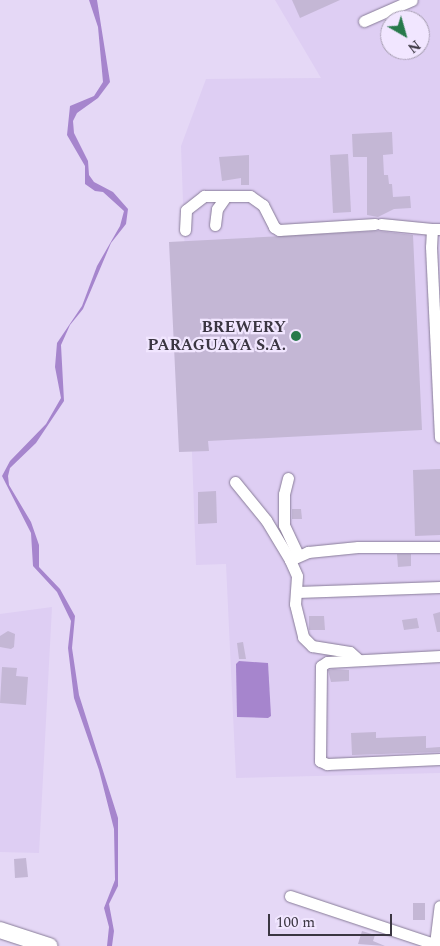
<!DOCTYPE html>
<html>
<head>
<meta charset="utf-8">
<style>
	body { margin:0 }
	#map { position:relative; width:440px; height:946px; overflow:hidden; background:#e5d8f6; font-family:Spectral,serif }
	div>[style] { position:absolute }
	[style*='--x'] { left:calc(var(--x)*1px); top:calc(var(--y)*1px); width:calc(var(--w)*1px); rotate:calc(var(--a)*1deg) }
	.built>* { inset:0; background:#decef3 }
	.water>* { inset:0; background:#a685cd }
	.building>* { inset:0; background:#c4b7d5 }
	.roads { filter:drop-shadow(0 0 1px #887c98) drop-shadow(0 0 1px #887c98) }
	.minor>* { height:11px; margin:-5.5px; padding:0 5.5px; transform-origin:5.5px; border-radius:5.5px; background:#fff }
	.highway>* { height:16px; margin:-8px; padding:0 8px; transform-origin:8px; border-radius:8px; background:#fff }
	.dots>* { width:14px; height:14px; translate:-50% -50%; box-sizing:border-box; border:2px solid #f1e6ff; border-radius:50% }
	span { translate:-50% -50%; white-space:nowrap; text-align:center; line-height:1.15; -webkit-text-stroke:4.5px #f1e6ff; paint-order:stroke }
	.poi-label { font-size:16px; color:#3b3642; font-weight:700 }
	.right { translate:-100% -50%; text-align:right }
	.north { position:absolute; left:380px; top:10px; width:50px; height:50px; box-sizing:border-box; background:#f1e6ff; border:1px solid #a8a0b3; border-radius:50%; rotate:142deg; font-size:14px; font-weight:700; line-height:20px; text-align:center; color:#3b3642 }
	.north::after { content:''; display:block; margin:auto; width:18px; height:22px; background:#27794b; clip-path:polygon(50% 0,100% 100%,50% 72%,0 100%) }
	.scale { position:absolute; left:268px; top:914px; width:124px; height:22px; box-sizing:border-box; border:2px solid #3b3642; border-top:0; padding-left:6px; font-size:15px; line-height:18px; white-space:nowrap; color:#3b3642; -webkit-text-stroke:4px #f1e6ff; paint-order:stroke }
</style>
</head>
<body>
<div id="map">
	<div class="built">
		<div style="clip-path:polygon(evenodd,275px 0,440px 0,440px 773px,236px 778px,226px 564px,196px 565px,181px 146px,206px 79px,321px 78px,275px 0,390px 20px,420px 20px,420px 50px,390px 50px,390px 20px)"></div>
		<div style="clip-path:polygon(52px 607px,39px 853px,0 852px,0 614px)"></div>
	</div>
	<div class="water">
		<div style="clip-path:polygon(89px 0,97px 0,110px 82px,98px 98px,77px 113px,73px 121px,74px 133px,88px 161px,89px 175px,94px 182px,113px 192px,128px 209px,126px 224px,111px 243px,83px 309px,70px 325px,61px 345px,64px 401px,36px 443px,10px 468px,8px 476px,9px 485px,31px 522px,39px 545px,39px 567px,60px 589px,75px 616px,72px 648px,79px 695px,118px 818px,118px 886px,109px 904px,114px 931px,112px 946px,107px 946px,109px 927px,104px 908px,115px 880px,114px 829px,99px 770px,74px 698px,68px 648px,71px 621px,57px 592px,33px 566px,31px 533px,2px 476px,10px 461px,46px 424px,61px 398px,55px 367px,57px 343px,82px 306px,97px 266px,120px 226px,124px 211px,103px 192px,95px 191px,85px 184px,85px 166px,67px 135px,70px 106px,94px 96px,103px 82px,98px 27px)"></div>
		<div style="clip-path:polygon(239px 661px,268px 663px,271px 716px,268px 718px,237px 717px,236px 664px)"></div>
	</div>
	<div class="building">
		<div style="clip-path:polygon(292px 0,340px 0,300px 18px)"></div>
		<div style="clip-path:polygon(392px 132px,393px 154px,383px 155px,384px 175px,388px 175px,389px 184px,392px 184px,393px 197px,410px 196px,411px 208px,394px 209px,378px 217px,367px 215px,367px 157px,353px 157px,352px 134px)"></div>
		<div style="clip-path:polygon(348px 154px,351px 212px,333px 213px,330px 155px)"></div>
		<div style="clip-path:polygon(249px 155px,249px 185px,241px 185px,241px 178px,222px 181px,219px 157px)"></div>
		<div style="clip-path:polygon(378px 231px,413px 235px,422px 430px,208px 441px,209px 451px,179px 452px,169px 242px)"></div>
		<div style="clip-path:polygon(440px 469px,440px 535px,415px 536px,413px 470px)"></div>
		<div style="clip-path:polygon(216px 491px,217px 523px,198px 524px,198px 492px)"></div>
		<div style="clip-path:polygon(292px 509px,301px 509px,302px 519px,292px 519px)"></div>
		<div style="clip-path:polygon(397px 554px,411px 554px,411px 566px,398px 567px)"></div>
		<div style="clip-path:polygon(440px 612px,440px 632px,437px 632px,433px 614px)"></div>
		<div style="clip-path:polygon(309px 616px,324px 616px,325px 630px,309px 630px)"></div>
		<div style="clip-path:polygon(417px 618px,419px 628px,404px 630px,402px 620px)"></div>
		<div style="clip-path:polygon(8px 631px,15px 634px,14px 647px,11px 649px,0 647px,0 636px)"></div>
		<div style="clip-path:polygon(243px 642px,246px 659px,239px 659px,237px 643px)"></div>
		<div style="clip-path:polygon(2px 667px,17px 668px,16px 676px,28px 677px,26px 705px,0 703px)"></div>
		<div style="clip-path:polygon(333px 669px,349px 670px,349px 681px,331px 682px,328px 670px)"></div>
		<div style="clip-path:polygon(376px 732px,376px 738px,426px 736px,426px 748px,440px 747px,440px 752px,352px 755px,351px 733px)"></div>
		<div style="clip-path:polygon(26px 858px,28px 877px,15px 878px,14px 859px)"></div>
		<div style="clip-path:polygon(413px 903px,425px 903px,425px 920px,413px 920px)"></div>
		<div style="clip-path:polygon(362px 931px,375px 935px,373px 941px,385px 946px,358px 944px)"></div>
	</div>
	<div class="roads">
		<div class="minor">
			<div style="--x:364;--y:21;--w:52;--a:-23.6"></div>
			<div style="--x:381;--y:224;--w:51;--a:5.6"></div>
			<div style="--x:215;--y:225;--w:16;--a:-83"></div>
			<div style="--x:217;--y:209;--w:16;--a:-55"></div>
			<div style="--x:440;--y:229;--w:8;--a:180"></div>
			<div style="--x:432;--y:229;--w:18;--a:93"></div>
			<div style="--x:431;--y:247;--w:190;--a:87.3"></div>
			<div style="--x:185;--y:230;--w:20;--a:-87"></div>
			<div style="--x:186;--y:210;--w:23;--a:-38"></div>
			<div style="--x:204;--y:196;--w:46;--a:0"></div>
			<div style="--x:250;--y:196;--w:16;--a:35"></div>
			<div style="--x:263;--y:205;--w:25;--a:63"></div>
			<div style="--x:274;--y:227;--w:6;--a:31"></div>
			<div style="--x:279;--y:230;--w:96;--a:-3.6"></div>
			<div style="--x:288;--y:478;--w:16;--a:104"></div>
			<div style="--x:284;--y:494;--w:31;--a:90"></div>
			<div style="--x:284;--y:525;--w:33;--a:65"></div>
			<div style="--x:235;--y:482;--w:49;--a:50.8"></div>
			<div style="--x:266;--y:520;--w:47;--a:59"></div>
			<div style="--x:290;--y:560;--w:17;--a:66"></div>
			<div style="--x:297;--y:576;--w:28;--a:94"></div>
			<div style="--x:295;--y:604;--w:34;--a:76"></div>
			<div style="--x:303;--y:637;--w:13;--a:45"></div>
			<div style="--x:312;--y:646;--w:38;--a:9"></div>
			<div style="--x:350;--y:652;--w:12;--a:42"></div>
			<div style="--x:290;--y:560;--w:20;--a:-24"></div>
			<div style="--x:308;--y:552;--w:50;--a:-5.7"></div>
			<div style="--x:358;--y:547;--w:82;--a:0"></div>
			<div style="--x:297;--y:592;--w:143;--a:-2"></div>
			<div style="--x:440;--y:656;--w:113;--a:177"></div>
			<div style="--x:327;--y:662;--w:7;--a:146"></div>
			<div style="--x:321;--y:666;--w:95;--a:90.6"></div>
			<div style="--x:320;--y:761;--w:8;--a:23"></div>
			<div style="--x:327;--y:764;--w:113;--a:-2.5"></div>
			<div style="--x:290;--y:896;--w:158;--a:18.4"></div>
			<div style="--x:435;--y:944;--w:38;--a:-83"></div>
		</div>
		<div class="highway">
			<div style="--x:0;--y:930;--w:52;--a:18.1"></div>
		</div>
	</div>
	<div class="dots">
		<div style="left:296px;top:336px;background:#27794b"></div>
	</div>
	<div class="poi-label">
		<span class="right" style="left:286px;top:336px">BREWERY<br>PARAGUAYA S.A.</span>
	</div>
	<div class="north">N</div>
	<div class="scale">100 m</div>
</div>
</body>
</html>
